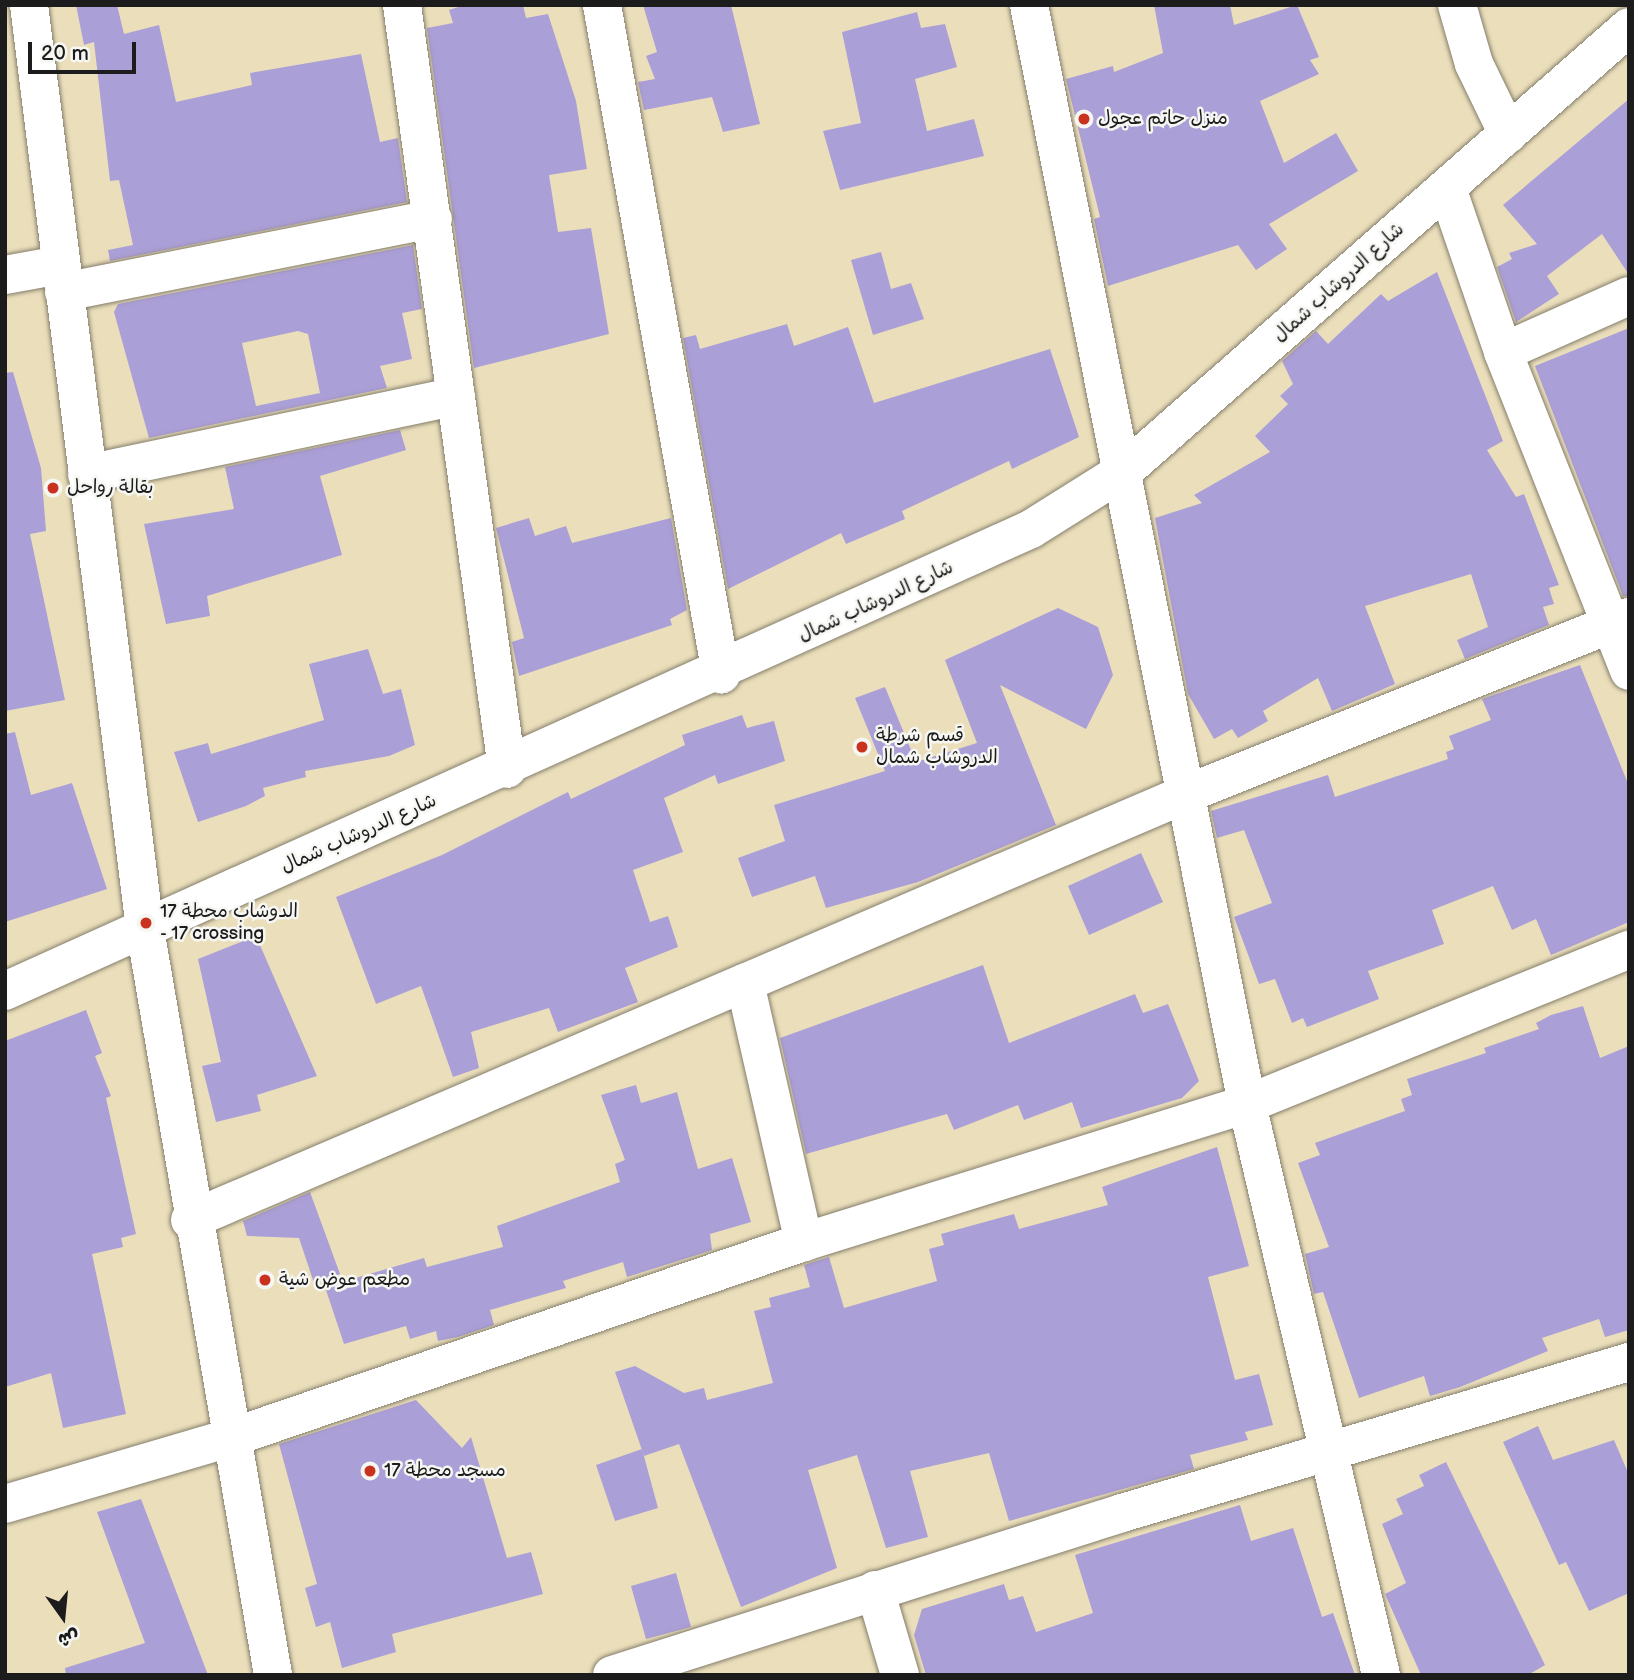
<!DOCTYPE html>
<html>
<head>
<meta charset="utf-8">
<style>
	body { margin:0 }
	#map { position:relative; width:1634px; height:1680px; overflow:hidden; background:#ebdfbb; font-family:"Balsamiq Sans","Playpen Sans Arabic",sans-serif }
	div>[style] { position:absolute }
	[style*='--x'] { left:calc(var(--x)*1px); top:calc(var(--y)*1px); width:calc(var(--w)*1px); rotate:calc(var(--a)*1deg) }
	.building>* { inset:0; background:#ab9fd7 }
	.roads { filter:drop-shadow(0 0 2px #847e6c) drop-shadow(0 0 2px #847e6c) }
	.minor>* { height:38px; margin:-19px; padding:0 19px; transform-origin:19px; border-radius:19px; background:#fff }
	.dots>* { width:19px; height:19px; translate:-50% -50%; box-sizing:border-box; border:4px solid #f6f6f2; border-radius:50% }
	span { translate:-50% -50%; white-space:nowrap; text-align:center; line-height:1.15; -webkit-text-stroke:5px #f6f6f2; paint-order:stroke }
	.poi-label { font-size:19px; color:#1c1c1c }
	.left { translate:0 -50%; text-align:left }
	.street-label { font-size:19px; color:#1c1c1c }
	.frame { position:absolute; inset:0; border:7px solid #1c1c1c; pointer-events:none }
	.north { position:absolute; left:28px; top:1582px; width:70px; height:70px; -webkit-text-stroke:5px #f6f6f2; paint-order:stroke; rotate:165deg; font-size:19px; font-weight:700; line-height:28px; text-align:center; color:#1c1c1c }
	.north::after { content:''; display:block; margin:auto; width:24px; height:32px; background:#1c1c1c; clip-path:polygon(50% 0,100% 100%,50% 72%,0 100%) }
	.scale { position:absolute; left:28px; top:42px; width:108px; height:32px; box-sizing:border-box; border:4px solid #1c1c1c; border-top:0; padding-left:9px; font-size:21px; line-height:24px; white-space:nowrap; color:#1c1c1c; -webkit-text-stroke:5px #f6f6f2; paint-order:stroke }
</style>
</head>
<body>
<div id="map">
	<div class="building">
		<div style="clip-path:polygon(76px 5px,117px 5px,124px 34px,159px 25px,176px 102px,252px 85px,250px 73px,361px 54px,380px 142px,398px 138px,407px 202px,110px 261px,108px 250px,133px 245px,119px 180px,110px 181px,94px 42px,84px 45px)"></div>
		<div style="clip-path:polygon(465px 5px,523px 5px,526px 18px,548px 14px,576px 101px,587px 169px,549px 175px,558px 232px,591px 228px,609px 334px,474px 368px,427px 28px,453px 23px,449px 10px)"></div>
		<div style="clip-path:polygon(643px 5px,731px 5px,760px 124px,723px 132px,712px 97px,644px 110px,638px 82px,655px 79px,646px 56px,657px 52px)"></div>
		<div style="clip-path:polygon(1154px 5px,1230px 5px,1234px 25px,1297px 5px,1319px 57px,1310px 60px,1319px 74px,1260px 101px,1284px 163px,1336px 133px,1358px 171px,1269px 224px,1287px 249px,1256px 270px,1238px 245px,1108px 286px,1094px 219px,1100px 217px,1066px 79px,1113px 66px,1114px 72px,1163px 53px)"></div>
		<div style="clip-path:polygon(917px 12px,921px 28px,945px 24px,957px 67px,915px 79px,927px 131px,974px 119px,984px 156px,840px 190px,823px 131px,861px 123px,842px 32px)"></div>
		<div style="clip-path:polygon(1629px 99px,1629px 275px,1602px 234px,1547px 276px,1559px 294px,1516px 322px,1497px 267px,1512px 259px,1509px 253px,1537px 244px,1503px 205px)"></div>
		<div style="clip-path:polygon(evenodd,413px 245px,422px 309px,402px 313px,412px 359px,380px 366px,387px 388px,149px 438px,114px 312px,118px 304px,413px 245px,298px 331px,308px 334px,320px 393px,256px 406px,242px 343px,298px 331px)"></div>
		<div style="clip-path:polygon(881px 252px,891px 289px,911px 283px,924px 319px,873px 335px,851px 260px)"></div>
		<div style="clip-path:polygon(1437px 272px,1503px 441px,1487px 450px,1516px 497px,1524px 494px,1559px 585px,1549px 588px,1554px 604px,1543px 607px,1549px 625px,1465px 659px,1457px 640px,1488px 627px,1471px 574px,1365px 606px,1395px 684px,1332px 711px,1318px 678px,1263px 711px,1268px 721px,1238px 738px,1232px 729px,1214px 739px,1188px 694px,1155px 518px,1202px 503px,1194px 495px,1270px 452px,1255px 436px,1288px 404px,1280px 396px,1293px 384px,1282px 361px,1316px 331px,1328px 344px,1381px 294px,1388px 301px)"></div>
		<div style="clip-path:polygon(787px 324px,794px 346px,848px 327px,874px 403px,1050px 349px,1079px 437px,1012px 469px,1009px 461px,902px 511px,905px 519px,846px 544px,841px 533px,728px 589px,683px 338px,696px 335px,700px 349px)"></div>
		<div style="clip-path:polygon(1629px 328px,1629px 596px,1623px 596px,1535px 366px)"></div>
		<div style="clip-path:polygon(13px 372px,41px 468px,46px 531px,30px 534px,65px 700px,5px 711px,5px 373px)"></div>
		<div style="clip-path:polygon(400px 430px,406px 450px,320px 476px,342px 555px,207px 596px,210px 616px,166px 624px,144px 524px,234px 509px,225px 467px)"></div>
		<div style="clip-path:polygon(529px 518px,535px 536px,566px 526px,572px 543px,671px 518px,687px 610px,670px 619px,672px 625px,519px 676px,512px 642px,524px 638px,496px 528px)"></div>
		<div style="clip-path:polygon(1058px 608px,1098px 627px,1113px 675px,1086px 729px,1000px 685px,1056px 825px,918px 882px,826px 908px,815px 876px,752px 897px,738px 858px,785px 841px,774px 805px,885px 771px,855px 698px,885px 687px,916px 762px,977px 743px,945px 660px)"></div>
		<div style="clip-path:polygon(368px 649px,383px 694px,401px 689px,415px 745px,389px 756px,305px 771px,306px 777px,263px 788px,265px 796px,246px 806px,198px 822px,174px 752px,208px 743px,211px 754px,324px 720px,309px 664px)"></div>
		<div style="clip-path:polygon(1580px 665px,1629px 786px,1629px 922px,1551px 955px,1536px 919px,1512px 930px,1493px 886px,1432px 910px,1444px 944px,1368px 971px,1379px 999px,1307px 1027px,1303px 1018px,1292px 1023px,1275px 979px,1259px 984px,1234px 917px,1272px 903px,1244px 830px,1217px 838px,1211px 811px,1328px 775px,1335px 797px,1448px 759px,1446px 752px,1454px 749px,1449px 736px,1491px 720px,1482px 699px)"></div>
		<div style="clip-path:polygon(742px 715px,747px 728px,774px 721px,785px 761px,718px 784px,715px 775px,664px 798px,683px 852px,633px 870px,650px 922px,668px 916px,678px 947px,625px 968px,638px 1002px,558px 1032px,549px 1008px,471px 1032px,479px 1068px,453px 1077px,421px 986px,376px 1004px,336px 897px,442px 855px,568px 792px,571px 799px,685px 745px,682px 735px)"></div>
		<div style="clip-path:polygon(15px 732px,31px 795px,72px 783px,107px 889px,5px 922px,5px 734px)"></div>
		<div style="clip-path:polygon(1141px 853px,1163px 902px,1089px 935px,1068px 886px)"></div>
		<div style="clip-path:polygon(256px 936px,317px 1076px,257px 1095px,261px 1111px,216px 1122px,202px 1066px,221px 1062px,198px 959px)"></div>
		<div style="clip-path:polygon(983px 965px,1009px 1043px,1135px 994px,1143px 1013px,1168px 1004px,1199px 1081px,1182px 1098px,1081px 1128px,1072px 1102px,1024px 1120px,1018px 1105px,954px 1130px,947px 1114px,806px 1154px,780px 1038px)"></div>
		<div style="clip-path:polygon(1583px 1006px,1600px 1058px,1629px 1046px,1629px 1330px,1605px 1337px,1599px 1319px,1542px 1338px,1548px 1351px,1460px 1387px,1430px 1396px,1424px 1376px,1359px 1398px,1323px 1292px,1314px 1294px,1305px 1254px,1329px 1247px,1298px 1163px,1320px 1155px,1315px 1143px,1405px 1111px,1401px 1099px,1412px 1095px,1407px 1079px,1486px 1053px,1484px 1048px,1539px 1029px,1536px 1023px,1551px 1015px)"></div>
		<div style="clip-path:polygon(86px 1010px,102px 1053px,95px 1056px,111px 1096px,106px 1098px,136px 1234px,121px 1238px,123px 1247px,92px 1254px,126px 1414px,63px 1428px,51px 1373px,5px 1387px,5px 1041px)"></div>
		<div style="clip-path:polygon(636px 1085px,641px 1103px,677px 1092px,698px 1169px,732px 1158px,751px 1222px,710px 1234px,712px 1250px,700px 1254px,627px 1277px,623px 1262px,563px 1281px,566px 1288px,490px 1310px,494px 1325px,458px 1337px,438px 1341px,436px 1331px,410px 1339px,406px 1326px,344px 1344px,325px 1287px,424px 1258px,427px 1267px,503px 1247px,497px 1226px,620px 1182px,615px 1164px,625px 1160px,601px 1095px)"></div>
		<div style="clip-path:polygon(1217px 1147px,1249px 1266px,1208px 1277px,1235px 1380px,1259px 1374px,1273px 1425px,1245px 1432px,1248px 1440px,1190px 1455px,1194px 1469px,1009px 1521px,989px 1453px,910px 1471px,928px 1537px,886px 1548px,857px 1455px,808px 1470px,837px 1568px,741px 1607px,679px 1444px,644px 1456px,615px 1372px,635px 1366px,684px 1393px,704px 1388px,707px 1400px,773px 1383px,754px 1311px,771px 1307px,769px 1298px,810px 1287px,804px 1265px,829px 1257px,844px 1308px,937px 1281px,929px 1249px,944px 1245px,941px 1234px,1014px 1214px,1019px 1229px,1108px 1205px,1102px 1187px)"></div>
		<div style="clip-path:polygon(310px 1192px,340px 1274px,314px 1283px,299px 1238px,247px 1236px,243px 1221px)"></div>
		<div style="clip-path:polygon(416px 1400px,462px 1448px,471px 1437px,507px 1558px,531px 1552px,543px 1594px,392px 1634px,396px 1652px,342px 1668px,330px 1622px,316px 1627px,305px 1588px,317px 1584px,279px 1444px)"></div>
		<div style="clip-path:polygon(1538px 1426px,1553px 1460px,1614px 1440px,1629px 1475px,1629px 1593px,1589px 1611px,1566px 1562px,1559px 1565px,1503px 1442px)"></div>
		<div style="clip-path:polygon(642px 1449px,658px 1508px,615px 1521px,596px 1465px)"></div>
		<div style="clip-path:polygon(1446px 1462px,1545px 1665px,1528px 1675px,1421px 1675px,1385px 1594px,1406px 1583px,1382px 1524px,1403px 1514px,1396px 1499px,1424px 1486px,1419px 1475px)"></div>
		<div style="clip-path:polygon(141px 1499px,208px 1675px,66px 1675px,65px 1668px,145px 1643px,97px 1512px)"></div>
		<div style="clip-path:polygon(1240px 1505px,1251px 1541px,1293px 1528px,1322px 1617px,1333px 1613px,1355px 1675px,926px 1675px,914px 1635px,922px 1609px,1004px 1584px,1009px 1600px,1023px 1596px,1036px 1632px,1093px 1613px,1075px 1555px)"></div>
		<div style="clip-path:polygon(676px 1573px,691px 1627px,646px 1639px,631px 1586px)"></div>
	</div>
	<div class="roads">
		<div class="minor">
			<div style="--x:29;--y:5;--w:931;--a:82.84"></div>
			<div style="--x:145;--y:929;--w:757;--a:80.26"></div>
			<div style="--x:402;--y:5;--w:771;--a:82.17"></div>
			<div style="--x:602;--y:5;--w:680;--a:79.91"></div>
			<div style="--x:1029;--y:5;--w:1120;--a:78.78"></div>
			<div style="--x:1247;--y:1104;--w:587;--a:76.79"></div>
			<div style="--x:1457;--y:5;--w:61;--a:73.9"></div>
			<div style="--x:1474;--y:64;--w:78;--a:64.1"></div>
			<div style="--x:1447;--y:188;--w:173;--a:71.1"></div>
			<div style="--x:1503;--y:352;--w:343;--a:68.4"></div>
			<div style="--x:5;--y:275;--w:56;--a:-10.3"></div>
			<div style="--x:64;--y:292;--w:376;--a:-11.2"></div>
			<div style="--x:1503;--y:352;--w:138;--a:-24"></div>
			<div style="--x:87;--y:474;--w:377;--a:-11.9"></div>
			<div style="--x:745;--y:983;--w:266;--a:77.2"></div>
			<div style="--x:5;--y:991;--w:1125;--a:-24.24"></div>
			<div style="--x:1031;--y:529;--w:111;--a:-32.1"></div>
			<div style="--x:1125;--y:470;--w:671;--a:-41.31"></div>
			<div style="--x:190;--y:1220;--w:1083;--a:-23.16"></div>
			<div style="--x:1186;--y:794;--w:477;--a:-21.8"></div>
			<div style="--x:5;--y:1504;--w:238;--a:-16.4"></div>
			<div style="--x:233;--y:1437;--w:603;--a:-18.86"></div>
			<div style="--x:804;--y:1242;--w:464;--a:-17.3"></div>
			<div style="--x:1247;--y:1104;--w:412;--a:-22"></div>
			<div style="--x:875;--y:1590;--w:89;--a:73.6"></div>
			<div style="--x:612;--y:1675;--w:535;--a:-17.62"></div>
			<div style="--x:1122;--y:1513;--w:529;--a:-16.59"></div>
		</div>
	</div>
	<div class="dots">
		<div style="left:1084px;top:119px;background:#c8321e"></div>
		<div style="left:53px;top:488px;background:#c8321e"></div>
		<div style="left:862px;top:747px;background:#c8321e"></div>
		<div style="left:146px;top:923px;background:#c8321e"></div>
		<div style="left:265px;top:1280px;background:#c8321e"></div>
		<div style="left:370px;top:1471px;background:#c8321e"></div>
	</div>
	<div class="poi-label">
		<span class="left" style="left:1098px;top:119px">منزل حاتم عجول</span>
		<span class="left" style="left:67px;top:488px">بقالة رواحل</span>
		<span class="left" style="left:876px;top:747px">قسم شرطة<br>الدروشاب شمال</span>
		<span class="left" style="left:160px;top:923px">الدوشاب محطة 17<br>- 17 crossing</span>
		<span class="left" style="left:279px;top:1280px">مطعم عوض شية</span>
		<span class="left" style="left:384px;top:1471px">مسجد محطة 17</span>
	</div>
	<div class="street-label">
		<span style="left:1339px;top:283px;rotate:-42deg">شارع الدروشاب شمال</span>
		<span style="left:876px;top:602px;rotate:-25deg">شارع الدروشاب شمال</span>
		<span style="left:359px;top:834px;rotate:-24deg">شارع الدروشاب شمال</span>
	</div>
	<div class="frame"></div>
	<div class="north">ش</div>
	<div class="scale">20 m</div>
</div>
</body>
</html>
